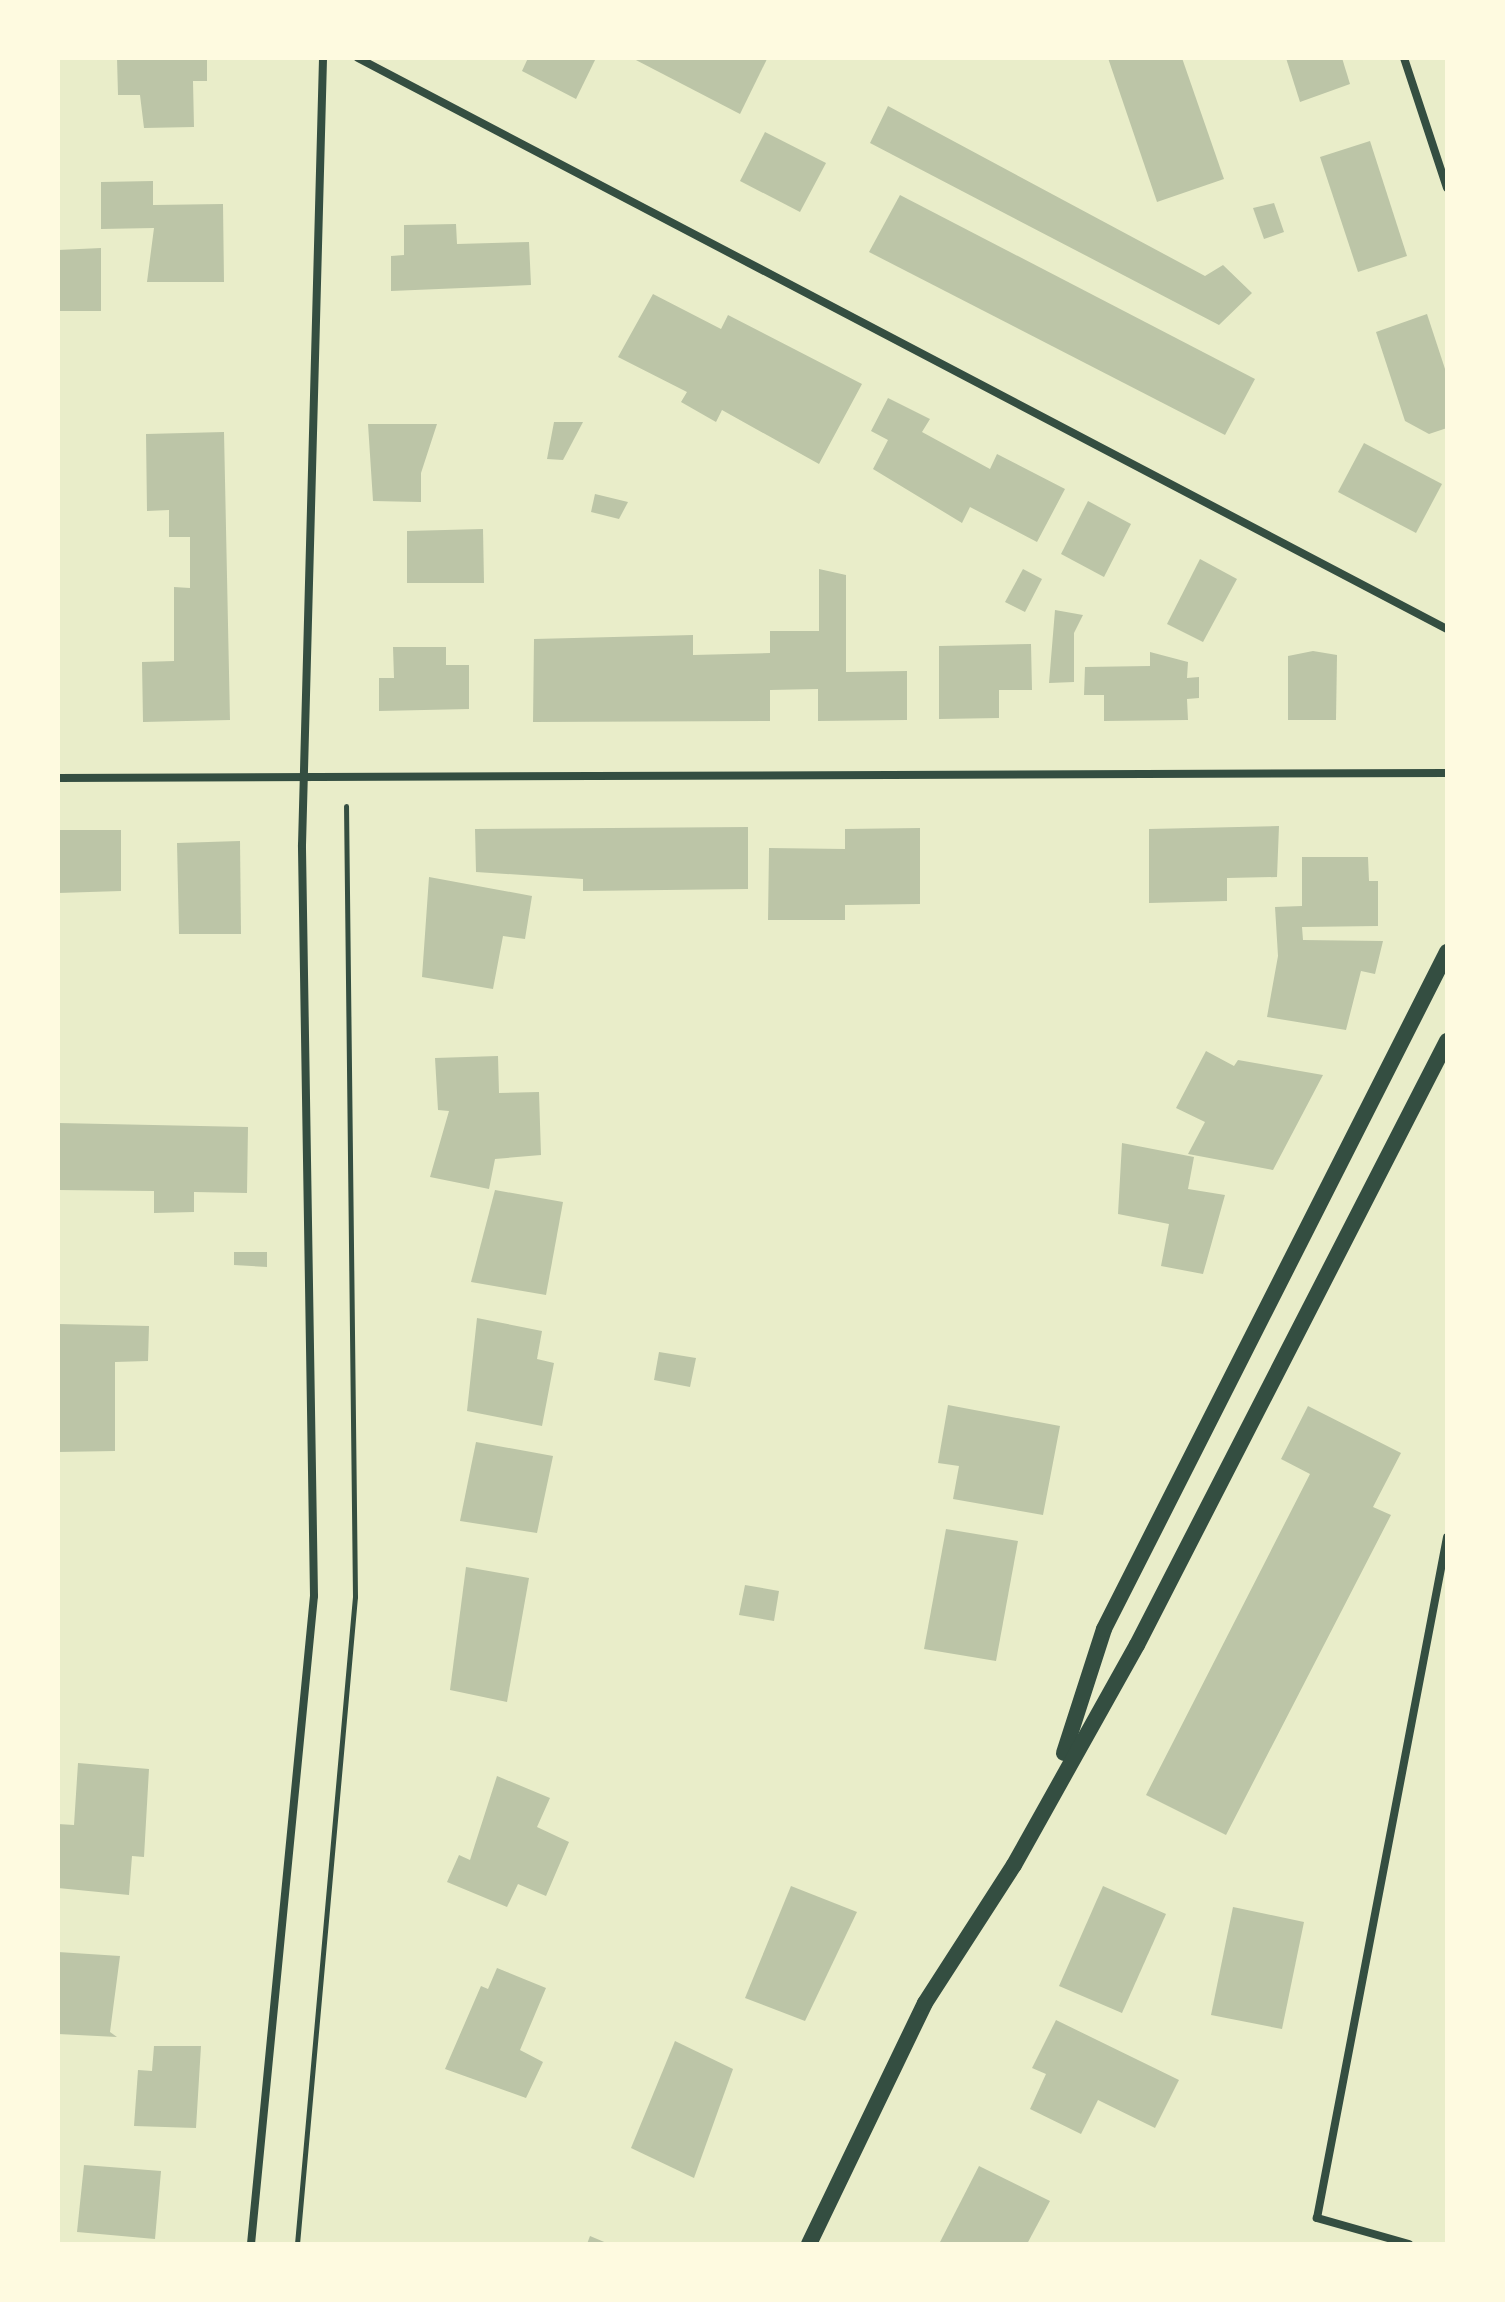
<!DOCTYPE html>
<html>
<head>
<meta charset="utf-8">
<style>
	body { margin:0 }
	#map { position:relative; width:1505px; height:2302px; overflow:hidden; background:#e9edc9; font-family:"Nunito Sans",sans-serif }
	div>[style] { position:absolute }
	[style*='--x'] { left:calc(var(--x)*1px); top:calc(var(--y)*1px); width:calc(var(--w)*1px); rotate:calc(var(--a)*1deg) }
	.building>* { inset:0; background:#bcc5a7 }
	.path>* { height:5px; margin:-2.5px; padding:0 2.5px; transform-origin:2.5px; border-radius:2.5px; background:#344e41 }
	.minor>* { height:8px; margin:-4px; padding:0 4px; transform-origin:4px; border-radius:4px; background:#344e41 }
	.secondary>* { height:16px; margin:-8px; padding:0 8px; transform-origin:8px; border-radius:8px; background:#344e41 }
	span { translate:-50% -50%; white-space:nowrap; text-align:center; line-height:1.15; -webkit-text-stroke:6px #fefae0; paint-order:stroke }
	.frame { position:absolute; inset:0; border:60px solid #fefae0; pointer-events:none }
</style>
</head>
<body>
<div id="map">
	<div class="building">
		<div style="clip-path:polygon(117px 58px,207px 58px,207px 81px,193px 81px,194px 127px,144px 128px,140px 95px,118px 95px)"></div>
		<div style="clip-path:polygon(528px 58px,596px 58px,576px 99px,522px 71px)"></div>
		<div style="clip-path:polygon(632px 58px,765px 58px,767px 59px,740px 114px)"></div>
		<div style="clip-path:polygon(1108px 58px,1182px 58px,1224px 179px,1157px 202px)"></div>
		<div style="clip-path:polygon(1286px 58px,1342px 58px,1350px 84px,1300px 102px)"></div>
		<div style="clip-path:polygon(888px 106px,1205px 276px,1223px 265px,1252px 293px,1219px 325px,870px 143px)"></div>
		<div style="clip-path:polygon(765px 132px,826px 163px,800px 212px,740px 181px)"></div>
		<div style="clip-path:polygon(1370px 141px,1407px 256px,1358px 272px,1320px 157px)"></div>
		<div style="clip-path:polygon(153px 181px,153px 205px,223px 204px,224px 282px,147px 282px,154px 228px,101px 229px,101px 182px)"></div>
		<div style="clip-path:polygon(900px 195px,1255px 379px,1225px 435px,869px 252px)"></div>
		<div style="clip-path:polygon(1274px 203px,1284px 232px,1264px 239px,1253px 208px)"></div>
		<div style="clip-path:polygon(456px 224px,457px 244px,529px 242px,531px 285px,391px 291px,391px 256px,404px 255px,404px 225px)"></div>
		<div style="clip-path:polygon(101px 248px,101px 311px,58px 311px,58px 250px)"></div>
		<div style="clip-path:polygon(653px 294px,721px 329px,728px 315px,862px 384px,819px 464px,722px 410px,716px 422px,681px 402px,687px 392px,618px 357px)"></div>
		<div style="clip-path:polygon(1427px 314px,1447px 375px,1447px 428px,1429px 434px,1405px 421px,1376px 332px)"></div>
		<div style="clip-path:polygon(888px 398px,930px 419px,922px 432px,990px 469px,997px 454px,1065px 489px,1037px 542px,970px 507px,962px 523px,873px 469px,888px 440px,871px 431px)"></div>
		<div style="clip-path:polygon(554px 422px,583px 422px,563px 460px,547px 459px)"></div>
		<div style="clip-path:polygon(368px 424px,437px 424px,421px 473px,421px 502px,373px 501px)"></div>
		<div style="clip-path:polygon(224px 432px,230px 720px,143px 722px,142px 662px,174px 661px,174px 587px,190px 588px,190px 537px,169px 537px,169px 510px,147px 511px,146px 434px)"></div>
		<div style="clip-path:polygon(1364px 443px,1442px 484px,1416px 533px,1338px 492px)"></div>
		<div style="clip-path:polygon(595px 494px,628px 502px,619px 519px,591px 512px)"></div>
		<div style="clip-path:polygon(1088px 501px,1131px 524px,1104px 577px,1061px 554px)"></div>
		<div style="clip-path:polygon(483px 529px,484px 583px,407px 583px,407px 531px)"></div>
		<div style="clip-path:polygon(1200px 559px,1237px 579px,1203px 642px,1167px 624px)"></div>
		<div style="clip-path:polygon(819px 569px,846px 575px,846px 672px,907px 671px,907px 720px,818px 721px,818px 689px,770px 690px,770px 721px,533px 722px,534px 639px,693px 635px,693px 655px,770px 653px,770px 631px,819px 631px)"></div>
		<div style="clip-path:polygon(1023px 569px,1042px 579px,1025px 612px,1005px 602px)"></div>
		<div style="clip-path:polygon(1055px 610px,1083px 615px,1074px 633px,1074px 682px,1049px 683px)"></div>
		<div style="clip-path:polygon(1031px 644px,1032px 690px,999px 690px,999px 718px,939px 719px,939px 646px)"></div>
		<div style="clip-path:polygon(393px 647px,446px 647px,446px 665px,469px 665px,469px 709px,379px 711px,379px 678px,394px 678px)"></div>
		<div style="clip-path:polygon(1313px 651px,1337px 655px,1336px 720px,1288px 720px,1288px 656px)"></div>
		<div style="clip-path:polygon(1150px 652px,1188px 662px,1187px 678px,1199px 677px,1199px 698px,1187px 699px,1188px 720px,1104px 721px,1104px 695px,1084px 695px,1085px 667px,1150px 666px)"></div>
		<div style="clip-path:polygon(1279px 826px,1277px 877px,1227px 878px,1227px 901px,1149px 903px,1149px 829px)"></div>
		<div style="clip-path:polygon(748px 827px,748px 889px,583px 891px,583px 879px,476px 872px,475px 829px)"></div>
		<div style="clip-path:polygon(920px 828px,920px 904px,845px 905px,845px 920px,768px 920px,769px 848px,845px 849px,845px 829px)"></div>
		<div style="clip-path:polygon(58px 830px,121px 830px,121px 891px,58px 893px)"></div>
		<div style="clip-path:polygon(240px 841px,241px 934px,179px 934px,177px 843px)"></div>
		<div style="clip-path:polygon(1302px 857px,1368px 857px,1369px 881px,1378px 881px,1378px 926px,1302px 927px,1303px 940px,1383px 941px,1375px 974px,1361px 971px,1346px 1030px,1267px 1017px,1278px 956px,1275px 907px,1302px 906px)"></div>
		<div style="clip-path:polygon(429px 877px,532px 896px,525px 939px,503px 936px,493px 989px,422px 977px)"></div>
		<div style="clip-path:polygon(1206px 1051px,1234px 1066px,1238px 1060px,1323px 1075px,1273px 1170px,1188px 1154px,1205px 1122px,1176px 1108px)"></div>
		<div style="clip-path:polygon(498px 1056px,499px 1093px,539px 1092px,541px 1155px,495px 1159px,489px 1189px,430px 1177px,449px 1111px,438px 1110px,435px 1058px)"></div>
		<div style="clip-path:polygon(58px 1123px,248px 1127px,247px 1193px,194px 1192px,194px 1212px,154px 1213px,154px 1191px,58px 1190px)"></div>
		<div style="clip-path:polygon(1122px 1143px,1194px 1157px,1188px 1189px,1225px 1195px,1203px 1274px,1161px 1266px,1169px 1224px,1118px 1214px)"></div>
		<div style="clip-path:polygon(495px 1190px,563px 1202px,546px 1295px,471px 1282px)"></div>
		<div style="clip-path:polygon(234px 1252px,267px 1252px,267px 1267px,234px 1265px)"></div>
		<div style="clip-path:polygon(477px 1318px,542px 1331px,537px 1359px,554px 1363px,542px 1426px,467px 1411px)"></div>
		<div style="clip-path:polygon(58px 1324px,149px 1326px,148px 1361px,115px 1362px,115px 1451px,58px 1452px)"></div>
		<div style="clip-path:polygon(659px 1352px,696px 1358px,690px 1387px,654px 1380px)"></div>
		<div style="clip-path:polygon(948px 1405px,1060px 1426px,1043px 1515px,953px 1499px,959px 1466px,938px 1463px)"></div>
		<div style="clip-path:polygon(1308px 1406px,1401px 1453px,1373px 1507px,1391px 1515px,1226px 1835px,1146px 1795px,1310px 1474px,1281px 1459px)"></div>
		<div style="clip-path:polygon(476px 1442px,553px 1456px,537px 1533px,460px 1521px)"></div>
		<div style="clip-path:polygon(946px 1529px,1018px 1541px,996px 1661px,924px 1649px)"></div>
		<div style="clip-path:polygon(466px 1567px,529px 1578px,507px 1702px,450px 1690px)"></div>
		<div style="clip-path:polygon(745px 1585px,779px 1591px,774px 1621px,739px 1615px)"></div>
		<div style="clip-path:polygon(78px 1763px,149px 1769px,144px 1857px,132px 1856px,129px 1895px,58px 1888px,58px 1824px,74px 1825px)"></div>
		<div style="clip-path:polygon(497px 1776px,550px 1798px,537px 1827px,569px 1842px,546px 1896px,518px 1884px,507px 1907px,447px 1882px,459px 1855px,470px 1860px)"></div>
		<div style="clip-path:polygon(791px 1886px,857px 1912px,805px 2021px,745px 1998px)"></div>
		<div style="clip-path:polygon(1103px 1886px,1166px 1914px,1122px 2013px,1059px 1986px)"></div>
		<div style="clip-path:polygon(1233px 1907px,1304px 1922px,1282px 2029px,1211px 2015px)"></div>
		<div style="clip-path:polygon(58px 1952px,120px 1956px,110px 2032px,117px 2037px,58px 2034px)"></div>
		<div style="clip-path:polygon(497px 1968px,546px 1988px,520px 2050px,543px 2062px,526px 2098px,445px 2069px,481px 1986px,488px 1989px)"></div>
		<div style="clip-path:polygon(1056px 2020px,1179px 2080px,1155px 2128px,1098px 2100px,1081px 2134px,1030px 2109px,1046px 2074px,1032px 2068px)"></div>
		<div style="clip-path:polygon(675px 2041px,733px 2069px,694px 2178px,631px 2148px)"></div>
		<div style="clip-path:polygon(154px 2046px,201px 2046px,196px 2128px,134px 2126px,138px 2070px,152px 2071px)"></div>
		<div style="clip-path:polygon(84px 2165px,161px 2171px,155px 2239px,77px 2232px)"></div>
		<div style="clip-path:polygon(979px 2166px,1050px 2201px,1027px 2244px,939px 2244px)"></div>
		<div style="clip-path:polygon(590px 2236px,609px 2244px,587px 2244px)"></div>
	</div>
	<div class="path">
		<div style="--x:297;--y:2244;--w:650;--a:-84.88"></div>
		<div style="--x:355;--y:1597;--w:791;--a:-90.65"></div>
	</div>
	<div class="minor">
		<div style="--x:358;--y:58;--w:1230;--a:27.67"></div>
		<div style="--x:1404;--y:58;--w:137;--a:71.7"></div>
		<div style="--x:58;--y:778;--w:1389;--a:-0.21"></div>
		<div style="--x:251;--y:2244;--w:651;--a:-84.45"></div>
		<div style="--x:314;--y:1596;--w:751;--a:-90.92"></div>
		<div style="--x:302;--y:845;--w:787;--a:-88.47"></div>
		<div style="--x:1409;--y:2244;--w:96;--a:-164.2"></div>
		<div style="--x:1317;--y:2218;--w:693;--a:-79.19"></div>
	</div>
	<div class="secondary">
		<div style="--x:1064;--y:1753;--w:130;--a:-72.1"></div>
		<div style="--x:1104;--y:1629;--w:759;--a:-63.13"></div>
		<div style="--x:809;--y:2244;--w:267;--a:-64.3"></div>
		<div style="--x:925;--y:2003;--w:164;--a:-57.2"></div>
		<div style="--x:1014;--y:1865;--w:252;--a:-60.8"></div>
		<div style="--x:1137;--y:1645;--w:679;--a:-62.83"></div>
	</div>
	<div class="frame"></div>
</div>
</body>
</html>
